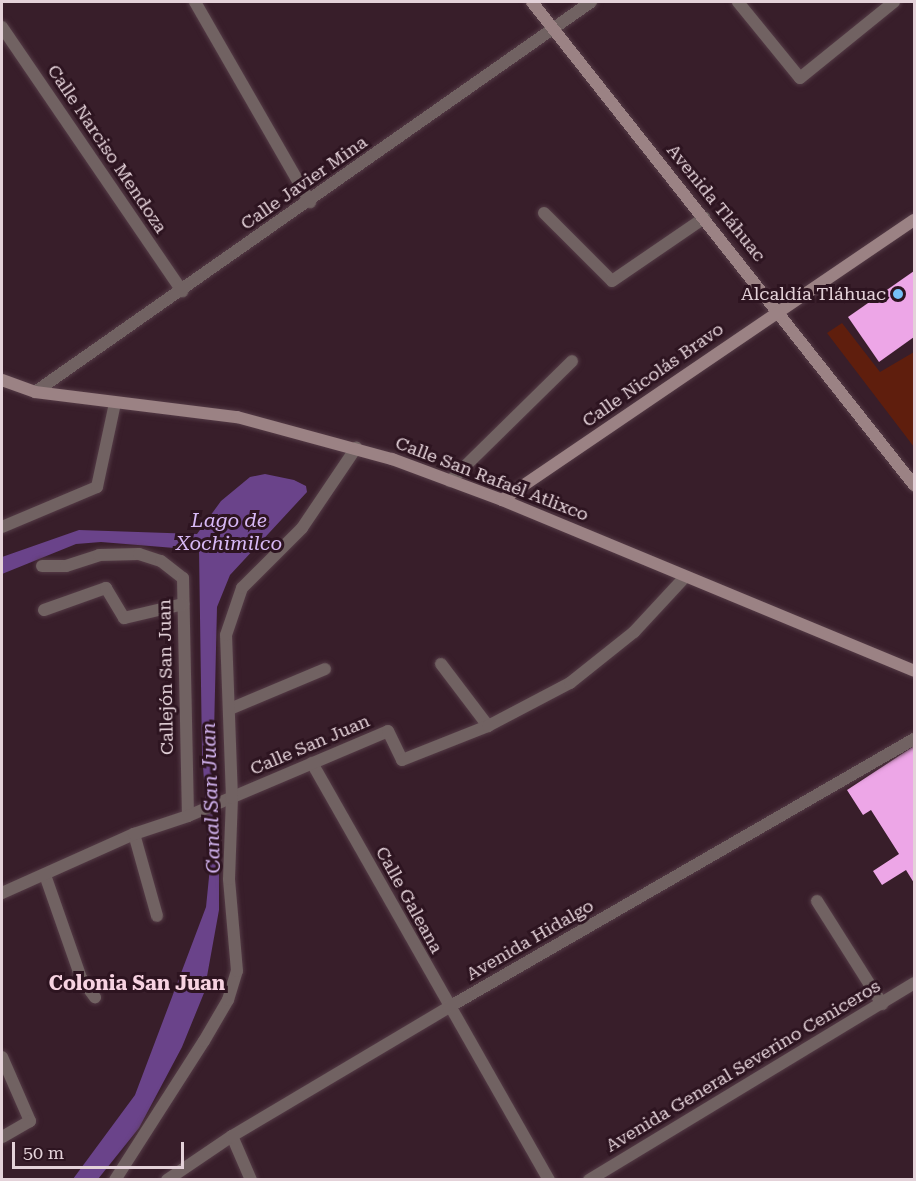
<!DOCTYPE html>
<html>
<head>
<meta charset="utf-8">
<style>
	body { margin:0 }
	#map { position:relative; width:916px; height:1181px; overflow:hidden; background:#381e2a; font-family:"Roboto Serif",serif }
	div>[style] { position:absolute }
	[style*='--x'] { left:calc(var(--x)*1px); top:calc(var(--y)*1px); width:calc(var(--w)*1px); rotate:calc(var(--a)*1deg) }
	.green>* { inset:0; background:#5f1e0d }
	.water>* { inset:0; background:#6a438a }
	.building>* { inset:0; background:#eda6e7 }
	.roads { filter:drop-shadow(0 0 2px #543b46) drop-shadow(0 0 2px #543b46) }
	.street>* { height:12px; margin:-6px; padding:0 6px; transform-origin:6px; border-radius:6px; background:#716262 }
	.secondary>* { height:12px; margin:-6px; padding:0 6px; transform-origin:6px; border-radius:6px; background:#9b8284 }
	.dots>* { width:16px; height:16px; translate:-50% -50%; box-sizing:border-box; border:3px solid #2d1420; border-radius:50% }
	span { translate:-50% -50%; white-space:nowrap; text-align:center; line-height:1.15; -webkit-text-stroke:6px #2d1420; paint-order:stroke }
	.street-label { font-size:18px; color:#e4d2d9 }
	.poi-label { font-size:18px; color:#e4d2d9 }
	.right { translate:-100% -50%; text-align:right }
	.water-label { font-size:20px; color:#d7b8f5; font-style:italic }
	.neighbourhood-label { font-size:20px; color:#f7d3e1; font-weight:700 }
	.frame { position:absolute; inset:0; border:3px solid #e4d2d9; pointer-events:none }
	.scale { position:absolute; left:12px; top:1142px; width:172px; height:27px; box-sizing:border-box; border:3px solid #e4d2d9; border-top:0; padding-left:8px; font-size:18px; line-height:21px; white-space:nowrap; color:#e4d2d9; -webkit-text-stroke:4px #2d1420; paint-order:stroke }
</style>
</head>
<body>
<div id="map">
	<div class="green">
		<div style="clip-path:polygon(842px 323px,880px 372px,914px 352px,914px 447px,827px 333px)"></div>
	</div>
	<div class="water">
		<div style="clip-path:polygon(265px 474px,294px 480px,306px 486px,307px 492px,230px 575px,217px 607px,213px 775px,219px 845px,219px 910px,204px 993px,182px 1047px,139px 1128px,98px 1179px,73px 1179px,135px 1095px,206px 907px,210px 867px,202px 752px,199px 550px,101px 542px,76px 544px,2px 574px,2px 557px,79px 530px,197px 534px,221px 501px,250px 477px)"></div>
	</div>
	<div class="building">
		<div style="clip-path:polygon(914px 271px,914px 337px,879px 362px,848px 317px)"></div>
		<div style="clip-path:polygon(914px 746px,914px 883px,906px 870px,882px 885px,873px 871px,899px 854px,871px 810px,863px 815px,847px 790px)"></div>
	</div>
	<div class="roads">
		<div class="street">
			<div style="--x:195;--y:2;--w:231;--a:60.1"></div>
			<div style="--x:738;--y:2;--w:98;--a:50.8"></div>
			<div style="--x:800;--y:78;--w:121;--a:-39"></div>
			<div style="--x:2;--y:27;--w:320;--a:55.7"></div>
			<div style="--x:544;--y:213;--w:96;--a:45"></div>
			<div style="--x:612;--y:281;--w:112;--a:-34.4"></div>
			<div style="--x:35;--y:392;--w:679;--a:-35.05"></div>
			<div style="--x:450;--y:481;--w:171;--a:-44.5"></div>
			<div style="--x:2;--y:527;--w:103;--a:-22.8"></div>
			<div style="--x:97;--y:487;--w:86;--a:-77.9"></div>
			<div style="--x:42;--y:566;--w:24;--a:0"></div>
			<div style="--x:66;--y:566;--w:35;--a:-18"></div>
			<div style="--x:99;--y:555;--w:40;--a:-1.4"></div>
			<div style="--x:139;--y:554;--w:23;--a:18"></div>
			<div style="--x:161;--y:561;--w:28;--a:38"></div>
			<div style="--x:183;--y:578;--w:238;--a:88.8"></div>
			<div style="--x:44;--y:610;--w:66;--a:-19.5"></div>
			<div style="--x:106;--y:588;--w:35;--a:59"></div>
			<div style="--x:124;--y:618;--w:61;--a:-13.3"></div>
			<div style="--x:441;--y:664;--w:78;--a:52.8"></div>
			<div style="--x:230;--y:709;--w:103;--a:-22.8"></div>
			<div style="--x:312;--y:763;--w:480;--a:60.4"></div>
			<div style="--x:134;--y:834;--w:85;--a:74.3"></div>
			<div style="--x:45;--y:875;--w:109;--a:70.7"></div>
			<div style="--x:81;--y:978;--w:24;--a:54"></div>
			<div style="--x:2;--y:893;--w:145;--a:-24.1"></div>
			<div style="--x:134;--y:834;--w:57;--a:-18.4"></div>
			<div style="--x:188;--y:816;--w:217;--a:-23"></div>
			<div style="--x:388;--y:731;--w:32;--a:64"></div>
			<div style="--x:402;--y:760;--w:92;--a:-21.6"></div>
			<div style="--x:488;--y:726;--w:93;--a:-27.7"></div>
			<div style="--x:570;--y:683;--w:82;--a:-38.6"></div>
			<div style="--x:634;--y:632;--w:75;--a:-47.2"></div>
			<div style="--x:817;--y:901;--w:122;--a:57.7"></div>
			<div style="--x:2;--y:1057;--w:70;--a:66.4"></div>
			<div style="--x:30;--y:1121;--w:32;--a:150"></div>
			<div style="--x:232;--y:1136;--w:48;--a:66.6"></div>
			<div style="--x:115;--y:1180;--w:165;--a:-57.4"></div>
			<div style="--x:204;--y:1041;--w:48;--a:-59.7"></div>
			<div style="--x:228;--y:1000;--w:30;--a:-73"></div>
			<div style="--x:237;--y:971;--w:92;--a:-95"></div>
			<div style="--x:229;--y:879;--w:81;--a:-87.9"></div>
			<div style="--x:232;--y:798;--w:163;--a:-92.1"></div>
			<div style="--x:226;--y:635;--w:50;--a:-71.2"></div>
			<div style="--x:242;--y:588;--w:85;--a:-45"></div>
			<div style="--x:302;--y:528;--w:97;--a:-56"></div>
			<div style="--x:167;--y:1180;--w:78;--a:-34.1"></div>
			<div style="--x:232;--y:1136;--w:252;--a:-30.7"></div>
			<div style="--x:449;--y:1007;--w:537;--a:-29.96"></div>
			<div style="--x:589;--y:1180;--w:380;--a:-31.2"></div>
		</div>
		<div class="secondary">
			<div style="--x:532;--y:2;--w:616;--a:51.66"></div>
			<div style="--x:2;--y:380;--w:35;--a:20"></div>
			<div style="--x:35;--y:392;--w:204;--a:7.1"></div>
			<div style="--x:237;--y:417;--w:161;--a:15.2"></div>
			<div style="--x:392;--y:459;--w:117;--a:20.4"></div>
			<div style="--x:502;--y:500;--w:446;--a:22.5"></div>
			<div style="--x:502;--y:500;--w:498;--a:-34.2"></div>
		</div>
	</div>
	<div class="dots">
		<div style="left:898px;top:294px;background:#75c0f6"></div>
	</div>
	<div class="street-label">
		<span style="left:107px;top:149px;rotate:56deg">Calle Narciso Mendoza</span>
		<span style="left:304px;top:183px;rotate:-35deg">Calle Javier Mina</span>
		<span style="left:716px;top:203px;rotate:51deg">Avenida Tláhuac</span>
		<span style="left:653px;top:375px;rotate:-35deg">Calle Nicolás Bravo</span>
		<span style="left:492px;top:479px;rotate:21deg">Calle San Rafaél Atlixco</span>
		<span style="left:166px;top:677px;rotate:-91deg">Callejón San Juan</span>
		<span style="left:310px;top:745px;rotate:-23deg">Calle San Juan</span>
		<span style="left:409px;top:900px;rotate:61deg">Calle Galeana</span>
		<span style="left:530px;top:940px;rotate:-30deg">Avenida Hidalgo</span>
		<span style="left:743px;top:1066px;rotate:-31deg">Avenida General Severino Ceniceros</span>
	</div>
	<div class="poi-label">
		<span class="right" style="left:886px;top:294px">Alcaldía Tláhuac</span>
	</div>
	<div class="water-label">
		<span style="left:229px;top:532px">Lago de<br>Xochimilco</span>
		<span style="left:211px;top:798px;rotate:-92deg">Canal San Juan</span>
	</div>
	<div class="neighbourhood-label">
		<span style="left:137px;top:983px">Colonia San Juan</span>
	</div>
	<div class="frame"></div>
	<div class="scale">50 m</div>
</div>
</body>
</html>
